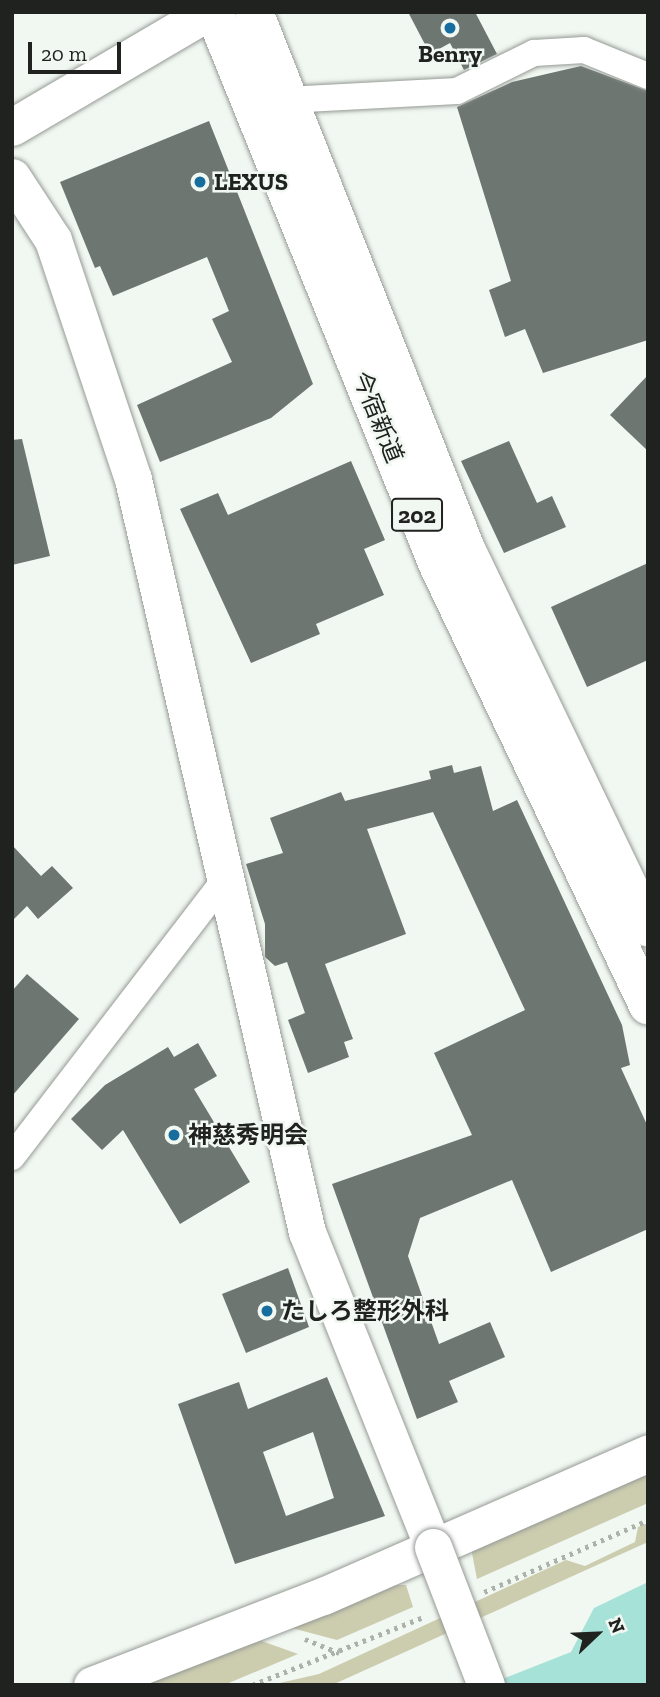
<!DOCTYPE html>
<html>
<head>
<meta charset="utf-8">
<style>
	body { margin:0 }
	#map { position:relative; width:660px; height:1697px; overflow:hidden; background:#f1f7f1; font-family:"Zilla Slab","Noto Sans JP",serif }
	div>[style] { position:absolute }
	[style*='--x'] { left:calc(var(--x)*1px); top:calc(var(--y)*1px); width:calc(var(--w)*1px); rotate:calc(var(--a)*1deg) }
	.green>* { inset:0; background:#ccccaf }
	.water>* { inset:0; background:#a7e2d8 }
	.building>* { inset:0; background:#6e7672 }
	.path>* { height:4.5px; margin-top:-2.25px; transform-origin:0; background:repeating-linear-gradient(90deg,#acb1ac 0 3.5px,transparent 0 8.5px) }
	.roads { filter:drop-shadow(0 0 2px #959a95) drop-shadow(0 0 2px #959a95) }
	.street>* { height:26px; margin:-13px; padding:0 13px; transform-origin:13px; border-radius:13px; background:#fff }
	.secondary>* { height:37px; margin:-18.5px; padding:0 18.5px; transform-origin:18.5px; border-radius:18.5px; background:#fff }
	.highway>* { height:38px; margin:-19px; padding:0 19px; transform-origin:19px; border-radius:19px; background:#fff }
	.bridges { filter:drop-shadow(0 0 2px #959a95) drop-shadow(0 0 2px #959a95) }
	.secondary-bridge>* { height:37px; margin:-18.5px; padding:0 18.5px; transform-origin:18.5px; border-radius:18.5px; background:#fff }
	.dots>* { width:19px; height:19px; translate:-50% -50%; box-sizing:border-box; border:4px solid #f1f7f1; border-radius:50% }
	span { translate:-50% -50%; white-space:nowrap; text-align:center; line-height:1.15; -webkit-text-stroke:5px #f1f7f1; paint-order:stroke }
	.shield-label span { padding:2px 5px; background:#f1f7f1; border:2px solid; border-radius:5px; -webkit-text-stroke-width:0 }
	.shield-label { font-size:23px; color:#202220; font-weight:700 }
	.poi-label { font-size:24px; color:#202220; font-weight:700 }
	.left { translate:0 -50%; text-align:left }
	.street-label { font-size:24px; color:#202220 }
	.frame { position:absolute; inset:0; border:14px solid #202220; pointer-events:none }
	.north { position:absolute; left:562px; top:1599px; width:70px; height:70px; -webkit-text-stroke:5px #f1f7f1; paint-order:stroke; rotate:67deg; font-size:19px; font-weight:700; line-height:28px; text-align:center; color:#202220 }
	.north::after { content:''; display:block; margin:auto; width:24px; height:32px; background:#202220; clip-path:polygon(50% 0,100% 100%,50% 72%,0 100%) }
	.scale { position:absolute; left:28px; top:42px; width:93px; height:32px; box-sizing:border-box; border:4px solid #202220; border-top:0; padding-left:9px; font-size:21px; line-height:24px; white-space:nowrap; color:#202220; -webkit-text-stroke:5px #f1f7f1; paint-order:stroke }
</style>
</head>
<body>
<div id="map">
	<div class="green">
		<div style="clip-path:polygon(648px 1471px,648px 1503px,477px 1579px,471px 1548px)"></div>
		<div style="clip-path:polygon(648px 1523px,648px 1542px,332px 1685px,271px 1685px,319px 1674px,566px 1560px,585px 1566px,635px 1542px,638px 1527px)"></div>
		<div style="clip-path:polygon(386px 1585px,406px 1585px,413px 1607px,337px 1640px,288px 1627px)"></div>
		<div style="clip-path:polygon(259px 1640px,298px 1654px,224px 1685px,142px 1685px)"></div>
	</div>
	<div class="water">
		<div style="clip-path:polygon(648px 1582px,648px 1685px,487px 1685px,571px 1652px,594px 1608px)"></div>
	</div>
	<div class="building">
		<div style="clip-path:polygon(408px 12px,475px 12px,497px 54px,464px 70px,450px 43px,430px 54px)"></div>
		<div style="clip-path:polygon(581px 66px,648px 91px,648px 340px,543px 373px,525px 329px,505px 337px,489px 290px,511px 281px,457px 107px,512px 82px)"></div>
		<div style="clip-path:polygon(209px 121px,313px 384px,271px 418px,160px 462px,137px 405px,232px 362px,212px 319px,229px 311px,207px 257px,113px 296px,100px 266px,95px 268px,60px 182px)"></div>
		<div style="clip-path:polygon(648px 375px,648px 451px,610px 415px)"></div>
		<div style="clip-path:polygon(22px 439px,50px 556px,12px 565px,12px 440px)"></div>
		<div style="clip-path:polygon(509px 441px,537px 503px,552px 496px,566px 527px,504px 553px,461px 461px)"></div>
		<div style="clip-path:polygon(351px 461px,385px 540px,364px 549px,384px 595px,316px 624px,320px 634px,251px 663px,180px 509px,218px 493px,228px 515px)"></div>
		<div style="clip-path:polygon(648px 563px,648px 660px,587px 687px,551px 607px)"></div>
		<div style="clip-path:polygon(452px 765px,454px 773px,481px 766px,493px 811px,517px 800px,622px 1025px,630px 1065px,621px 1068px,648px 1127px,648px 1229px,551px 1272px,512px 1180px,420px 1218px,408px 1256px,439px 1344px,490px 1322px,505px 1357px,449px 1381px,458px 1402px,417px 1419px,332px 1184px,472px 1135px,434px 1053px,525px 1010px,433px 812px,367px 829px,406px 934px,325px 964px,353px 1039px,344px 1042px,349px 1057px,308px 1073px,288px 1020px,305px 1013px,287px 962px,275px 966px,265px 957px,265px 924px,246px 864px,283px 853px,270px 818px,341px 792px,345px 801px,431px 779px,429px 771px)"></div>
		<div style="clip-path:polygon(12px 845px,41px 876px,52px 866px,73px 888px,38px 919px,27px 906px,12px 921px)"></div>
		<div style="clip-path:polygon(27px 974px,79px 1019px,12px 1096px,12px 991px)"></div>
		<div style="clip-path:polygon(198px 1043px,217px 1076px,194px 1089px,250px 1182px,180px 1224px,123px 1130px,102px 1150px,71px 1119px,105px 1085px,168px 1047px,174px 1057px)"></div>
		<div style="clip-path:polygon(288px 1268px,309px 1327px,246px 1353px,222px 1294px)"></div>
		<div style="clip-path:polygon(evenodd,327px 1377px,385px 1516px,235px 1564px,178px 1404px,239px 1382px,248px 1409px,327px 1377px,313px 1432px,334px 1498px,286px 1516px,263px 1452px,313px 1432px)"></div>
	</div>
	<div class="path">
		<div style="--x:484;--y:1592;--w:179;--a:-23.7"></div>
		<div style="--x:305;--y:1639;--w:37;--a:22"></div>
		<div style="--x:252;--y:1685;--w:185;--a:-21.6"></div>
	</div>
	<div class="roads">
		<div class="street">
			<div style="--x:286;--y:100;--w:171;--a:-3"></div>
			<div style="--x:457;--y:91;--w:86;--a:-26.3"></div>
			<div style="--x:534;--y:53;--w:50;--a:-3.4"></div>
			<div style="--x:584;--y:50;--w:69;--a:22.1"></div>
			<div style="--x:12;--y:1157;--w:348;--a:-52.5"></div>
		</div>
		<div class="secondary">
			<div style="--x:12;--y:127;--w:227;--a:-30.4"></div>
			<div style="--x:12;--y:177;--w:75;--a:56.9"></div>
			<div style="--x:53;--y:240;--w:252;--a:71.5"></div>
			<div style="--x:133;--y:479;--w:773;--a:76.99"></div>
			<div style="--x:307;--y:1232;--w:339;--a:68.2"></div>
			<div style="--x:92;--y:1685;--w:248;--a:-21.1"></div>
			<div style="--x:323;--y:1596;--w:355;--a:-23.7"></div>
		</div>
		<div class="highway">
			<div style="--x:214;--y:12;--w:597;--a:67.95"></div>
			<div style="--x:438;--y:565;--w:488;--a:64.5"></div>
			<div style="--x:254;--y:12;--w:577;--a:68.46"></div>
			<div style="--x:466;--y:549;--w:420;--a:64.3"></div>
		</div>
	</div>
	<div class="bridges">
		<div class="secondary-bridge">
			<div style="--x:433;--y:1547;--w:148;--a:69"></div>
		</div>
	</div>
	<div class="dots">
		<div style="left:450px;top:28px;background:#176e9e"></div>
		<div style="left:200px;top:182px;background:#176e9e"></div>
		<div style="left:174px;top:1135px;background:#176e9e"></div>
		<div style="left:267px;top:1311px;background:#176e9e"></div>
	</div>
	<div class="shield-label">
		<span style="left:417px;top:515px">202</span>
	</div>
	<div class="poi-label">
		<span style="left:450px;top:54px">Benry</span>
		<span class="left" style="left:214px;top:182px">LEXUS</span>
		<span class="left" style="left:188px;top:1135px">神慈秀明会</span>
		<span class="left" style="left:281px;top:1311px">たしろ整形外科</span>
	</div>
	<div class="street-label">
		<span style="left:378px;top:417px;rotate:68deg">今宿新道</span>
	</div>
	<div class="frame"></div>
	<div class="north">N</div>
	<div class="scale">20 m</div>
</div>
</body>
</html>
